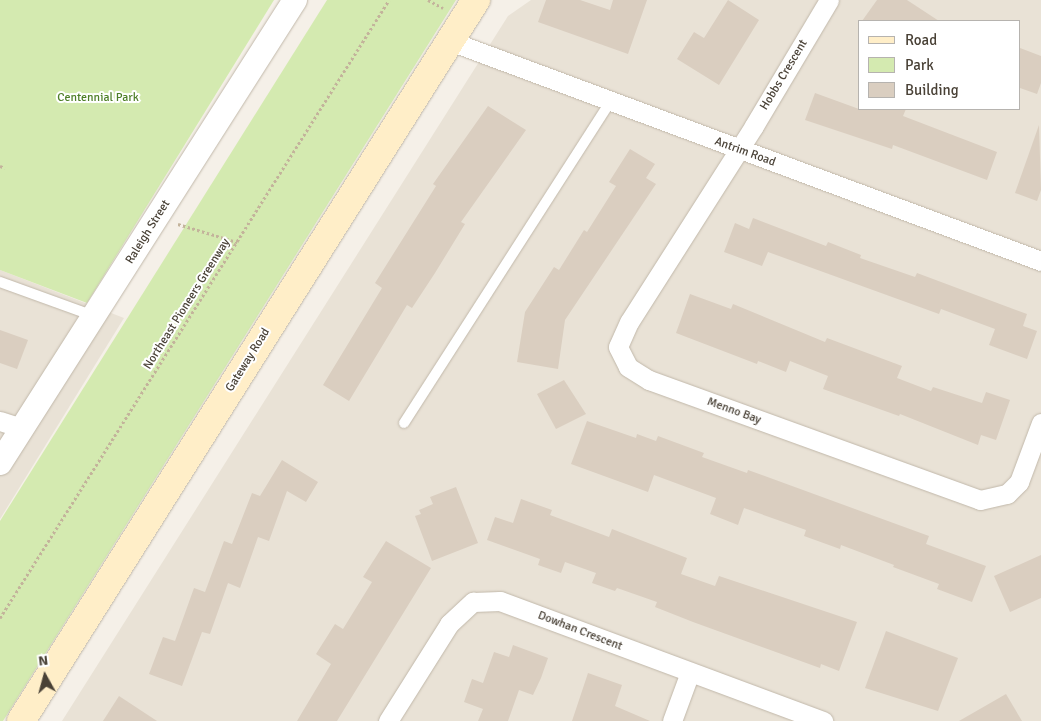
<!DOCTYPE html>
<html>
<head>
<meta charset="utf-8">
<style>
	body { margin:0 }
	#map { position:relative; width:1041px; height:721px; overflow:hidden; background:#f5f0e8; font-family:Signika,sans-serif }
	div>[style] { position:absolute }
	[style*='--x'] { left:calc(var(--x)*1px); top:calc(var(--y)*1px); width:calc(var(--w)*1px); rotate:calc(var(--a)*1deg) }
	.residential>* { inset:0; background:#e9e2d6 }
	.green>* { inset:0; background:#d4eab0 }
	.building>* { inset:0; background:#dacec0 }
	.path>* { height:3px; margin-top:-1.5px; transform-origin:0; background:repeating-linear-gradient(90deg,#c3b39b 0 2.5px,transparent 0 5px) }
	.roads { filter:drop-shadow(0 0 1px #c1b8aa) drop-shadow(0 0 1px #c1b8aa) }
	.service>* { height:10px; margin:-5px; padding:0 5px; transform-origin:5px; border-radius:5px; background:#fff }
	.minor>* { height:19px; margin:-9.5px; padding:0 9.5px; transform-origin:9.5px; border-radius:9.5px; background:#fff }
	.tertiary>* { height:24px; margin:-12px; padding:0 12px; transform-origin:12px; border-radius:12px; background:#fff }
	.secondary>* { height:28px; margin:-14px; padding:0 14px; transform-origin:14px; border-radius:14px; background:#ffeec8 }
	span { translate:-50% -50%; white-space:nowrap; text-align:center; line-height:1.15; -webkit-text-stroke:4px #fff; paint-order:stroke }
	.street-label { font-size:12px; color:#494136 }
	.park-label { font-size:12px; color:#4d7e27 }
	.legend { position:absolute; left:858px; top:20px; width:162px; height:90px; box-sizing:border-box; background:#fff; border:1px solid #b6b3af; margin:0; padding:6px 9px; list-style:none; font-size:15px; color:#494136 }
	.legend li { display:flex; align-items:center; gap:10px; height:25px }
	.legend b { width:25px; border:1px solid #b6b3af }
	.north { position:absolute; left:20px; top:651px; width:50px; height:50px; -webkit-text-stroke:4px #fff; paint-order:stroke; rotate:353deg; font-size:14px; font-weight:700; line-height:20px; text-align:center; color:#494136 }
	.north::after { content:''; display:block; margin:auto; width:18px; height:22px; background:#494136; clip-path:polygon(50% 0,100% 100%,50% 72%,0 100%) }
</style>
</head>
<body>
<div id="map">
	<div class="residential">
		<div style="clip-path:polygon(evenodd,531px 0,1041px 0,1041px 721px,62px 721px,508px 16px,531px 0,860px 21px,1020px 21px,1020px 109px,860px 109px,860px 21px)"></div>
		<div style="clip-path:polygon(0 270px,124px 318px,0 519px)"></div>
	</div>
	<div class="green">
		<div style="clip-path:polygon(0 0,274px 0,87px 303px,0 270px)"></div>
		<div style="clip-path:polygon(327px 0,456px 0,3px 721px,0 721px,0 521px)"></div>
	</div>
	<div class="building">
		<div style="clip-path:polygon(546px 0,580px 0,610px 10px,613px 0,647px 0,628px 54px,538px 22px)"></div>
		<div style="clip-path:polygon(728px 0,759px 20px,719px 85px,677px 59px,694px 32px,704px 38px)"></div>
		<div style="clip-path:polygon(877px 0,907px 0,939px 21px,862px 21px)"></div>
		<div style="clip-path:polygon(1020px 48px,1041px 56px,1041px 83px,1037px 94px,1020px 88px)"></div>
		<div style="clip-path:polygon(815px 93px,859px 109px,906px 109px,903px 116px,997px 152px,987px 180px,893px 145px,892px 149px,805px 120px)"></div>
		<div style="clip-path:polygon(488px 106px,526px 130px,461px 222px,465px 224px,435px 273px,412px 308px,407px 305px,349px 401px,323px 385px,382px 288px,375px 283px,436px 186px,433px 184px)"></div>
		<div style="clip-path:polygon(1039px 125px,1041px 190px,1037px 201px,1015px 193px)"></div>
		<div style="clip-path:polygon(630px 149px,655px 164px,646px 178px,656px 184px,565px 320px,558px 369px,517px 362px,525px 312px,554px 267px,559px 270px,584px 230px,587px 232px,616px 186px,609px 182px)"></div>
		<div style="clip-path:polygon(753px 218px,826px 246px,828px 242px,861px 255px,860px 258px,915px 277px,917px 273px,1027px 314px,1023px 326px,1037px 331px,1027px 359px,989px 345px,995px 329px,941px 309px,939px 314px,768px 252px,762px 266px,724px 252px,735px 223px,749px 229px)"></div>
		<div style="clip-path:polygon(690px 294px,731px 309px,733px 304px,825px 342px,827px 338px,902px 366px,897px 378px,931px 391px,933px 387px,982px 403px,986px 392px,1010px 400px,996px 440px,981px 435px,978px 445px,900px 414px,899px 416px,823px 389px,828px 376px,790px 361px,786px 372px,758px 361px,757px 364px,676px 333px)"></div>
		<div style="clip-path:polygon(0 330px,28px 340px,17px 369px,0 363px)"></div>
		<div style="clip-path:polygon(564px 380px,586px 414px,556px 429px,537px 394px)"></div>
		<div style="clip-path:polygon(587px 421px,636px 438px,637px 434px,656px 441px,658px 436px,704px 453px,702px 457px,747px 473px,748px 470px,929px 536px,926px 544px,986px 566px,972px 602px,937px 589px,939px 584px,893px 567px,894px 565px,841px 545px,840px 549px,804px 536px,806px 530px,744px 508px,738px 525px,710px 514px,716px 498px,654px 475px,648px 492px,571px 464px)"></div>
		<div style="clip-path:polygon(282px 460px,318px 482px,306px 502px,287px 491px,269px 541px,258px 537px,240px 588px,228px 583px,210px 634px,202px 632px,182px 686px,149px 674px,163px 637px,175px 641px,194px 588px,205px 592px,224px 541px,232px 544px,252px 493px,260px 496px)"></div>
		<div style="clip-path:polygon(456px 487px,478px 543px,432px 561px,415px 516px,421px 514px,419px 510px,433px 504px,430px 497px)"></div>
		<div style="clip-path:polygon(521px 499px,552px 510px,550px 515px,609px 537px,612px 529px,687px 558px,681px 574px,715px 586px,719px 576px,857px 622px,839px 671px,821px 664px,820px 668px,693px 622px,655px 607px,657px 602px,617px 588px,615px 591px,592px 583px,596px 573px,565px 562px,561px 573px,538px 565px,540px 559px,487px 540px,495px 517px,513px 523px)"></div>
		<div style="clip-path:polygon(386px 541px,431px 568px,337px 721px,297px 721px,331px 664px,316px 654px,335px 624px,343px 629px,372px 582px,363px 577px)"></div>
		<div style="clip-path:polygon(1041px 555px,1041px 598px,1010px 612px,994px 576px)"></div>
		<div style="clip-path:polygon(886px 631px,958px 658px,938px 711px,865px 688px)"></div>
		<div style="clip-path:polygon(513px 645px,548px 658px,541px 678px,533px 695px,519px 690px,508px 721px,478px 721px,483px 709px,464px 702px,472px 679px,483px 683px,494px 652px,509px 657px)"></div>
		<div style="clip-path:polygon(588px 673px,622px 685px,615px 706px,650px 721px,572px 721px)"></div>
		<div style="clip-path:polygon(1006px 694px,1022px 721px,959px 721px)"></div>
		<div style="clip-path:polygon(119px 696px,157px 721px,103px 721px)"></div>
	</div>
	<div class="path">
		<div style="--x:428;--y:0;--w:17;--a:28"></div>
		<div style="--x:0;--y:166;--w:5;--a:22"></div>
		<div style="--x:178;--y:224;--w:62;--a:17"></div>
		<div style="--x:0;--y:618;--w:730;--a:-57.81"></div>
	</div>
	<div class="roads">
		<div class="service">
			<div style="--x:0;--y:282;--w:100;--a:19.9"></div>
			<div style="--x:404;--y:423;--w:381;--a:-57.3"></div>
		</div>
		<div class="minor">
			<div style="--x:829;--y:0;--w:147;--a:120.8"></div>
			<div style="--x:754;--y:126;--w:232;--a:122.5"></div>
			<div style="--x:629;--y:322;--w:27;--a:114"></div>
			<div style="--x:618;--y:347;--w:22;--a:63"></div>
			<div style="--x:628;--y:367;--w:25;--a:32"></div>
			<div style="--x:649;--y:380;--w:352;--a:19.9"></div>
			<div style="--x:980;--y:500;--w:28;--a:-13"></div>
			<div style="--x:1007;--y:494;--w:17;--a:-45"></div>
			<div style="--x:1019;--y:482;--w:63;--a:-69.6"></div>
			<div style="--x:450;--y:41;--w:631;--a:20.42"></div>
			<div style="--x:0;--y:421;--w:22;--a:18"></div>
			<div style="--x:388;--y:721;--w:115;--a:-57.8"></div>
			<div style="--x:449;--y:624;--w:33;--a:-43"></div>
			<div style="--x:473;--y:602;--w:27;--a:-2"></div>
			<div style="--x:500;--y:601;--w:345;--a:20.4"></div>
			<div style="--x:672;--y:721;--w:52;--a:-69.8"></div>
		</div>
		<div class="tertiary">
			<div style="--x:0;--y:463;--w:549;--a:-57.5"></div>
		</div>
		<div class="secondary">
			<div style="--x:21;--y:721;--w:853;--a:-57.75"></div>
		</div>
	</div>
	<div class="street-label">
		<span style="left:784px;top:75px;rotate:-59deg">Hobbs Crescent</span>
		<span style="left:745px;top:152px;rotate:20deg">Antrim Road</span>
		<span style="left:148px;top:232px;rotate:-58deg">Raleigh Street</span>
		<span style="left:187px;top:304px;rotate:-58deg">Northeast Pioneers Greenway</span>
		<span style="left:248px;top:360px;rotate:-58deg">Gateway Road</span>
		<span style="left:734px;top:411px;rotate:20deg">Menno Bay</span>
		<span style="left:580px;top:631px;rotate:21deg">Dowhan Crescent</span>
	</div>
	<div class="park-label">
		<span style="left:98px;top:98px">Centennial Park</span>
	</div>
	<ul class="legend">
	<li><b style="height:6px;background:#ffeec8"></b>Road</li>
	<li><b style="height:14px;background:#d4eab0"></b>Park</li>
	<li><b style="height:14px;background:#dacec0"></b>Building</li>
	</ul>
	<div class="north">N</div>
</div>
</body>
</html>
